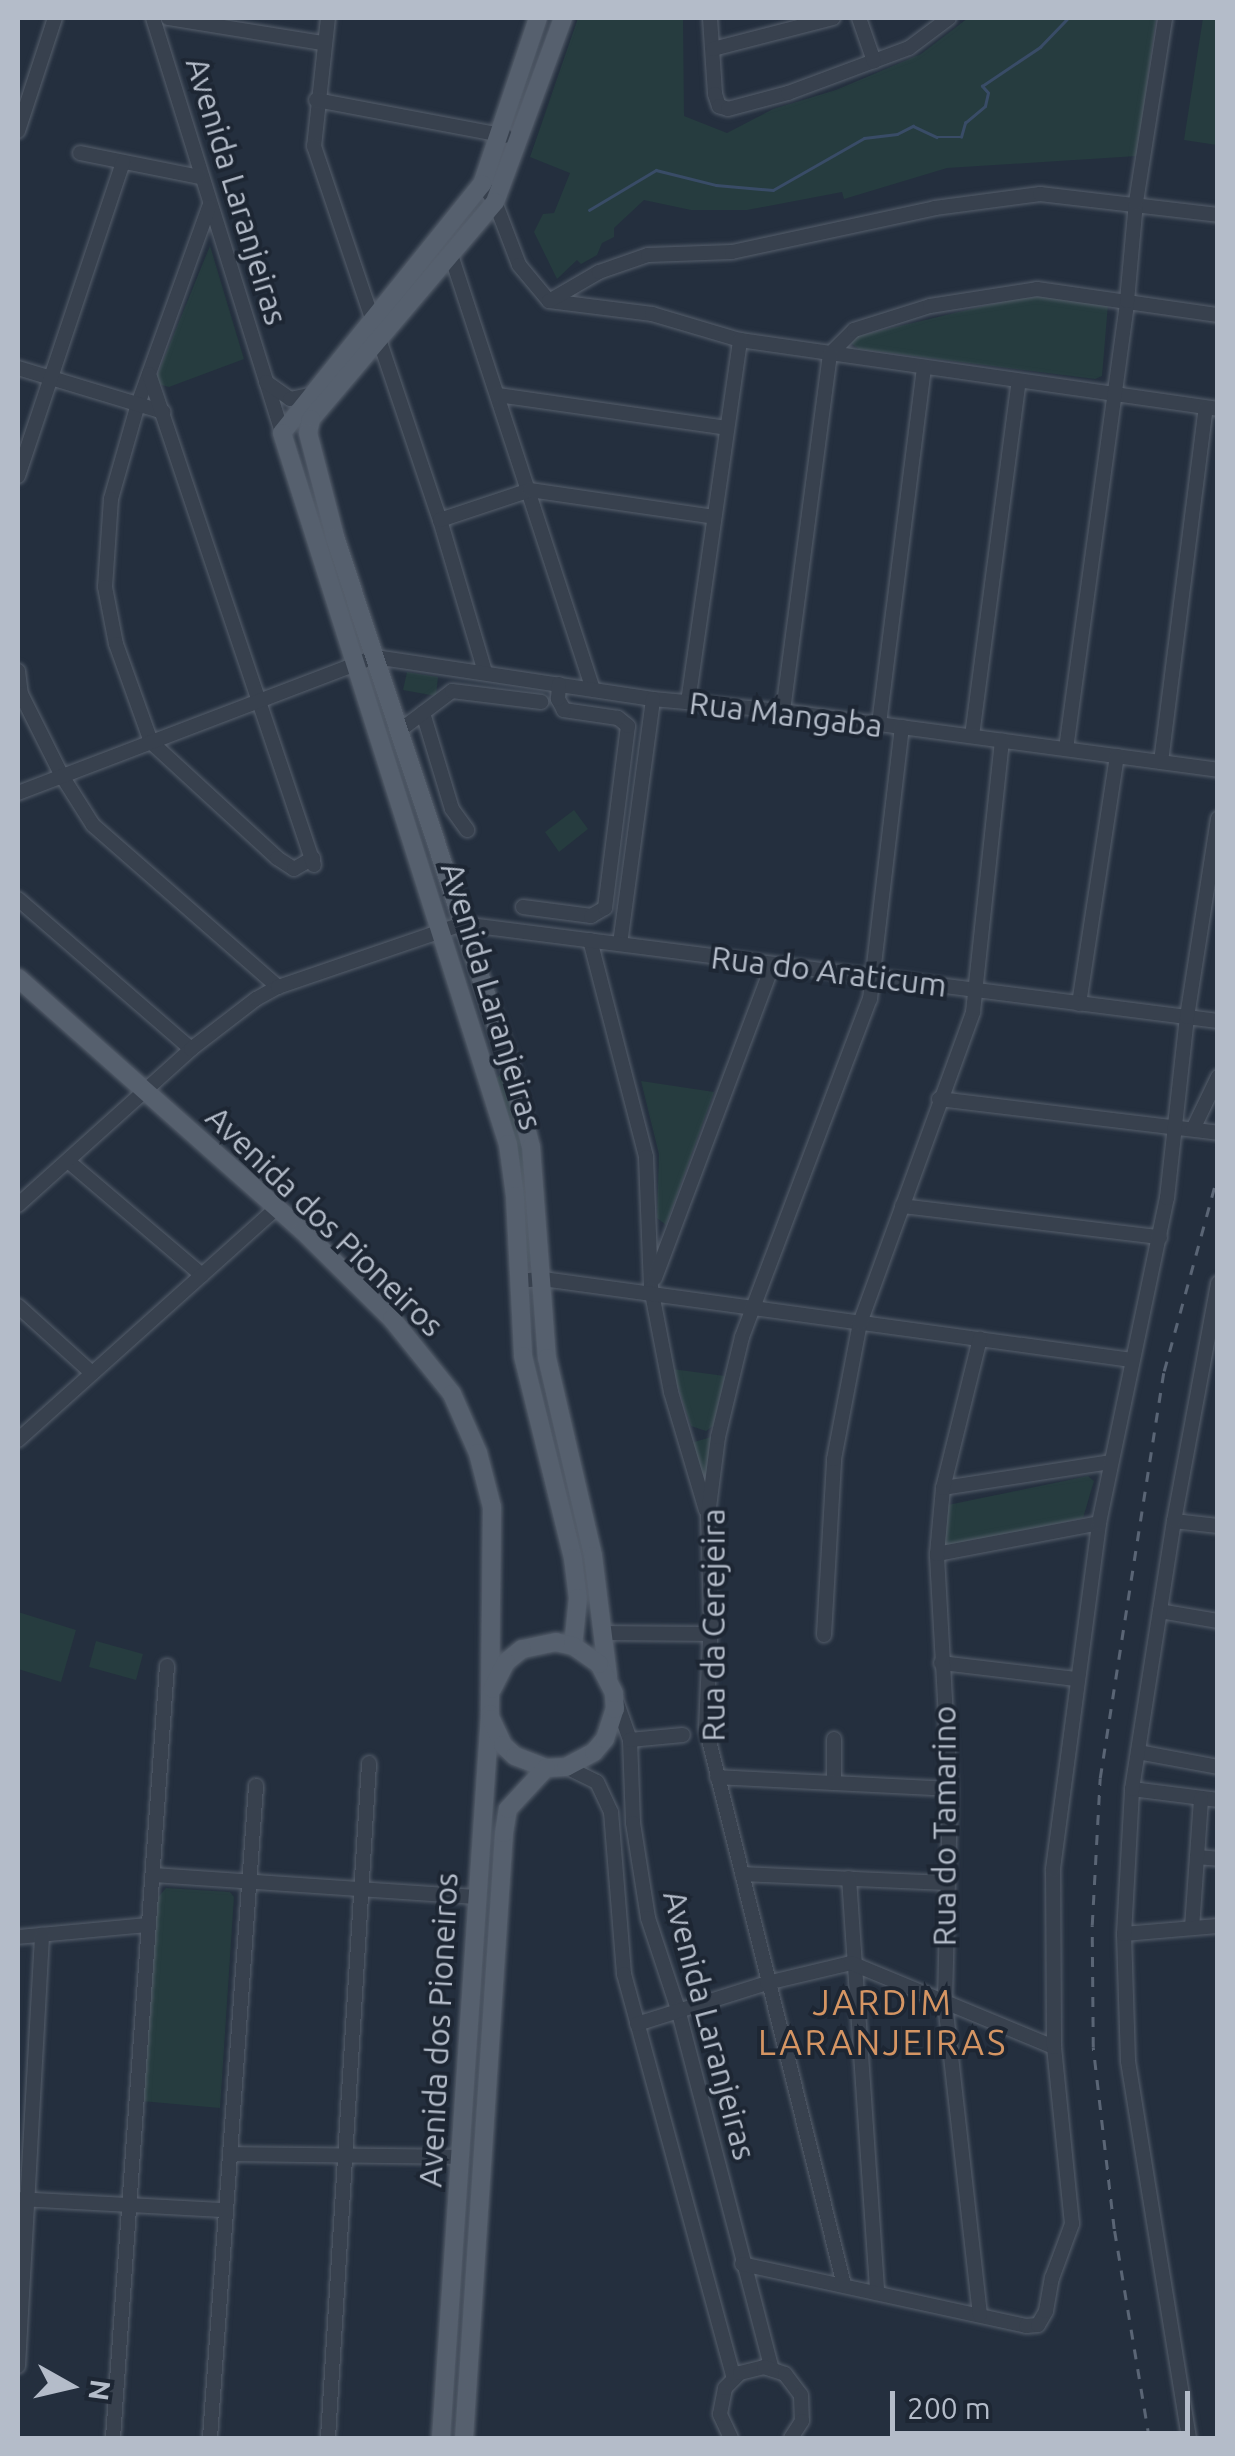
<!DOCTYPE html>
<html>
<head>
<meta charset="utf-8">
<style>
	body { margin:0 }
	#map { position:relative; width:1235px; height:2456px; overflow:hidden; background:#242f3e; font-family:Ubuntu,sans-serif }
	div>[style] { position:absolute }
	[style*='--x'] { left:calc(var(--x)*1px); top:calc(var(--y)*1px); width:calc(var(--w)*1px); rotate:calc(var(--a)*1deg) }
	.green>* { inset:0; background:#263c3f }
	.stream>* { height:2.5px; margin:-1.25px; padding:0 1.25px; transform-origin:1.25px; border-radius:1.25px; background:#394c67 }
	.roads { filter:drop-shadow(0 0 2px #565f6c) drop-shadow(0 0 2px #565f6c) }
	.minor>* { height:14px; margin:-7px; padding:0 7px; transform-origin:7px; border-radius:7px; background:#38414e }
	.major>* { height:18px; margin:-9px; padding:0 9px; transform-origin:9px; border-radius:9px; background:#56606e }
	.rail>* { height:2.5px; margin-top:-1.25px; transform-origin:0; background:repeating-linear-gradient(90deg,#5a6575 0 10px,transparent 0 20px) }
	span { translate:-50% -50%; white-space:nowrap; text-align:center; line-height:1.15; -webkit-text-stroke:8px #1d2633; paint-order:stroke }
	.street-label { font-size:32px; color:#b4bcc9 }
	.neighbourhood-label { font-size:35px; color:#d59563; letter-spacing:2.5px }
	.frame { position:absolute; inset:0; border:20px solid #b4bcc9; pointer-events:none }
	.north { position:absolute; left:20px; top:2336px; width:100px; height:100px; -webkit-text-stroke:8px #1d2633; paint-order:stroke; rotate:98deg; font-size:28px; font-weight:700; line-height:40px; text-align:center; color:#b4bcc9 }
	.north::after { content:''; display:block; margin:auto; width:35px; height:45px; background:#b4bcc9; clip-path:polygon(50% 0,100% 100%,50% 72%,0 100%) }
	.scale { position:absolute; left:890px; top:2391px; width:300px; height:45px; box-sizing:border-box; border:5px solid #b4bcc9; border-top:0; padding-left:12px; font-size:30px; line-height:35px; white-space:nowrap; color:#b4bcc9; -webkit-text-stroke:8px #1d2633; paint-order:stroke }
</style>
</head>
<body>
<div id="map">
	<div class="green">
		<div style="clip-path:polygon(578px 18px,683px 18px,684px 116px,727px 133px,773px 109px,836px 90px,921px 54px,968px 18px,1156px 18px,1137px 156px,947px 168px,844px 199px,842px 192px,747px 210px,691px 210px,644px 200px,614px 228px,614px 237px,602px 243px,597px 255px,581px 264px,577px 260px,557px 279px,534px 232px,543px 214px,554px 213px,570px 173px,530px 157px)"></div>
		<div style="clip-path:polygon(1203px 18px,1217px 18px,1217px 145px,1184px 140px)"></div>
		<div style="clip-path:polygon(210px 246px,244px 359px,169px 387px,154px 383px)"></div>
		<div style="clip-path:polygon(1049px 296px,1108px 304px,1102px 376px,1095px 379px,859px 349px,851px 343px,854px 337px,1013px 299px)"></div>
		<div style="clip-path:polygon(407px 672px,438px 677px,436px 696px,403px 690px)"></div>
		<div style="clip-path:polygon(574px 810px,588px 829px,559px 852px,545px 832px)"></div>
		<div style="clip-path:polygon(502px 1074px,520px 1137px,530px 1208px,531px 1261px,523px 1265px,494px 1079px)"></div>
		<div style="clip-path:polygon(641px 1081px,714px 1092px,666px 1225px,657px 1218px,659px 1154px)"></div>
		<div style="clip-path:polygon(672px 1369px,725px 1376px,713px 1426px,706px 1431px,691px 1426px)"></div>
		<div style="clip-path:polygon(711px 1437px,711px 1466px,703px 1478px,691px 1443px)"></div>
		<div style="clip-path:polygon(1088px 1476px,1094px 1481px,1083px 1518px,951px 1547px,944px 1544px,948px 1505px)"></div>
		<div style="clip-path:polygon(18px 1612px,76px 1630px,61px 1682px,18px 1669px)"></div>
		<div style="clip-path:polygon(96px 1641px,143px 1654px,136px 1680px,89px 1667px)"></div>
		<div style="clip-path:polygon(166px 1888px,230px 1892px,234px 1897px,220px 2108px,141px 2101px,154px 1902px)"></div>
	</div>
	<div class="stream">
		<div style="--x:589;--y:210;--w:78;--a:-30.8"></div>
		<div style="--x:656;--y:170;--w:62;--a:14"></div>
		<div style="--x:716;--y:185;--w:57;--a:5"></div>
		<div style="--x:773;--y:190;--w:105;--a:-29.7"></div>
		<div style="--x:864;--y:138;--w:33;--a:-7"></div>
		<div style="--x:897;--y:134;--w:18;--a:-27"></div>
		<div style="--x:913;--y:126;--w:26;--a:25"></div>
		<div style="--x:937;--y:137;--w:24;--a:0"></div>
		<div style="--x:961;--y:137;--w:15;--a:-74"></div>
		<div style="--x:965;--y:123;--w:26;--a:-40"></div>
		<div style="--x:985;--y:106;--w:13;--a:-77"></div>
		<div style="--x:988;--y:93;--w:9;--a:-131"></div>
		<div style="--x:982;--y:86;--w:70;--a:-33.9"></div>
		<div style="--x:1040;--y:47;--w:40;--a:-46"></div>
	</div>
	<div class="roads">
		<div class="minor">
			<div style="--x:153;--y:18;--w:435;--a:72.7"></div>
			<div style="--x:168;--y:18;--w:157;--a:9.2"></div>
			<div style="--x:328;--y:18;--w:129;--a:96.2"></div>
			<div style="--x:314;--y:146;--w:395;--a:71.4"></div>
			<div style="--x:440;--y:520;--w:159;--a:73.5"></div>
			<div style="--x:710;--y:18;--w:76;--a:86.2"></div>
			<div style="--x:715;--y:94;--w:13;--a:72"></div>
			<div style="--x:719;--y:106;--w:9;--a:18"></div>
			<div style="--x:728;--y:109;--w:62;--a:-14.9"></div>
			<div style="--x:788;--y:93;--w:129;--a:-20.4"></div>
			<div style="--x:909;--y:48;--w:50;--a:-36.9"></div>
			<div style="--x:859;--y:18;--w:46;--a:70.8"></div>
			<div style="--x:713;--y:49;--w:124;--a:-14.5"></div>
			<div style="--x:316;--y:100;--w:193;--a:10.7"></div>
			<div style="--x:18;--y:131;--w:119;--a:-71.9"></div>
			<div style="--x:80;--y:153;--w:122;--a:11.3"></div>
			<div style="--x:482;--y:184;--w:22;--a:54"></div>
			<div style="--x:495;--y:202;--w:67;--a:69.1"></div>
			<div style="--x:519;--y:265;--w:47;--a:50.2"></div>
			<div style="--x:549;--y:301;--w:104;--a:7.2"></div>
			<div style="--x:652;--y:314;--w:92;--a:16.5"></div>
			<div style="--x:740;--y:340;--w:483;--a:8.2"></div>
			<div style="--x:209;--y:207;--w:209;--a:109.8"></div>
			<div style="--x:138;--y:404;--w:99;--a:105.9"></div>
			<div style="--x:111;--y:499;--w:88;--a:93.9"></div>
			<div style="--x:105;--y:587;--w:58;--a:79.1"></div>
			<div style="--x:116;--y:644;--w:104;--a:70.3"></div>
			<div style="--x:151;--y:742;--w:171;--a:42.6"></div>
			<div style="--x:277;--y:858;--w:20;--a:33"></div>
			<div style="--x:294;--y:869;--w:22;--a:-30"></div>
			<div style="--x:451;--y:255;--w:457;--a:71.9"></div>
			<div style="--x:549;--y:301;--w:58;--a:-30.1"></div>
			<div style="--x:599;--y:272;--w:52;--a:-19.1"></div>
			<div style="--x:648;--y:255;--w:84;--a:-2"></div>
			<div style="--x:732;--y:252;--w:208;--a:-12.2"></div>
			<div style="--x:935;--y:208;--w:106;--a:-7.6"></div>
			<div style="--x:1040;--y:194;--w:179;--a:6.7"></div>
			<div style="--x:830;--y:354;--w:34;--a:-45"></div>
			<div style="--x:854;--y:330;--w:80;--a:-17.5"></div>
			<div style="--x:930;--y:306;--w:108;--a:-9"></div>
			<div style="--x:1037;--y:289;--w:183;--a:8.2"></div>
			<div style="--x:18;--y:368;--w:152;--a:16.8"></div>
			<div style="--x:149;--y:374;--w:518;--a:71.43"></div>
			<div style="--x:266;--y:382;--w:29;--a:35"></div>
			<div style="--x:290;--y:399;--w:24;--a:-12"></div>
			<div style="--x:498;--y:395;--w:231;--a:8.2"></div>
			<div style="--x:18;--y:476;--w:331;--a:-71.5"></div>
			<div style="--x:440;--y:520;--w:95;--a:-18.4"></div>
			<div style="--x:530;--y:490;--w:186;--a:8.3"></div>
			<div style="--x:18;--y:671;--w:23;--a:83"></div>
			<div style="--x:21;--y:694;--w:92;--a:63.4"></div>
			<div style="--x:62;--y:776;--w:58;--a:57.7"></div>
			<div style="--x:93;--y:825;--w:246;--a:41.2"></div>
			<div style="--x:688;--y:702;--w:366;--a:-81.8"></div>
			<div style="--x:783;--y:711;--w:360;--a:-82.5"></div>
			<div style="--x:423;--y:713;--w:100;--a:73.2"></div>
			<div style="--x:452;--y:809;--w:26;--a:54"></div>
			<div style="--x:879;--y:724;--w:360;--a:-82.8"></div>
			<div style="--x:399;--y:731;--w:66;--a:-37"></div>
			<div style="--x:452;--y:691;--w:90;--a:7"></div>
			<div style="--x:972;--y:736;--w:358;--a:-82.5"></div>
			<div style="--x:1066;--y:749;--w:452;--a:-82.2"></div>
			<div style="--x:1127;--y:301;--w:99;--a:-84.8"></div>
			<div style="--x:1136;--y:202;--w:186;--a:-81"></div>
			<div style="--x:1161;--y:762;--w:357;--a:-82.8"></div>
			<div style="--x:18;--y:793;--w:382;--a:-20.9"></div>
			<div style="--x:375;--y:657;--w:281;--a:8.6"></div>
			<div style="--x:653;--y:699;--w:131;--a:5.3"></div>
			<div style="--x:783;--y:711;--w:439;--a:7.7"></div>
			<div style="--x:18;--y:899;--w:229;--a:40.9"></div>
			<div style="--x:523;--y:907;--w:69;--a:7.5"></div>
			<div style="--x:591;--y:916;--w:16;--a:-30"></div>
			<div style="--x:605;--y:908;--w:183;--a:-82.8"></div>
			<div style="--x:628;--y:726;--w:13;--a:-141"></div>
			<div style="--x:618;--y:718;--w:55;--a:-171.6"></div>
			<div style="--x:564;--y:710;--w:13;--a:-119"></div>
			<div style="--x:558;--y:699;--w:15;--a:-86"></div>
			<div style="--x:590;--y:940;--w:224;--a:75.5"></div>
			<div style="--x:646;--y:1157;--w:131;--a:87.8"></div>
			<div style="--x:651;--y:1288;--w:106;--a:79.1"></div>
			<div style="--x:671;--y:1392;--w:123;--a:73.5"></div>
			<div style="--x:620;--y:944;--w:247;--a:-82.3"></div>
			<div style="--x:1079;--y:1004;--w:251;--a:-81.3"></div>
			<div style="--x:939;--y:1099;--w:281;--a:6.9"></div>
			<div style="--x:1193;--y:1129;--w:58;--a:-64.3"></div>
			<div style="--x:68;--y:1161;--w:176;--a:40.4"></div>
			<div style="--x:18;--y:1205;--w:233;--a:-42"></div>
			<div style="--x:191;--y:1049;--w:82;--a:-37.6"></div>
			<div style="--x:256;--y:999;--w:25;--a:-29"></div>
			<div style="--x:278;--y:987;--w:194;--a:-18.9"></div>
			<div style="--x:462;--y:924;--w:762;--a:7.31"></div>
			<div style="--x:902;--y:1206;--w:260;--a:6.9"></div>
			<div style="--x:655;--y:1278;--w:335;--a:-69.4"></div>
			<div style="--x:518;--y:1281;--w:25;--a:-5"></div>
			<div style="--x:543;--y:1279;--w:594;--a:7.84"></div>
			<div style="--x:18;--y:1306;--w:100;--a:42.2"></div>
			<div style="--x:18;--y:1440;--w:348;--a:-41.9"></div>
			<div style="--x:943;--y:1488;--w:170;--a:-8.8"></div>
			<div style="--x:1174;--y:1521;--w:44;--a:6.5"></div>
			<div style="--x:937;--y:1554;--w:165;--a:-10.8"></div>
			<div style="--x:1160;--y:1611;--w:59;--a:9.8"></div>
			<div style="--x:605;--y:1633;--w:106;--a:0.5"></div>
			<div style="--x:824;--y:1635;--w:176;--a:-86.7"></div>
			<div style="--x:834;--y:1459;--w:138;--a:-79.2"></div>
			<div style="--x:860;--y:1323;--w:331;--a:-70"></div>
			<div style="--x:973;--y:1012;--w:273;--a:-83.9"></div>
			<div style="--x:941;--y:1663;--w:135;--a:6.8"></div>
			<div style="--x:616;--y:1700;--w:42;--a:70.7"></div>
			<div style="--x:630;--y:1740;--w:83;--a:87.9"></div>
			<div style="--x:633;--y:1823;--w:96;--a:81"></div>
			<div style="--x:648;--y:1918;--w:96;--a:71.8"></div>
			<div style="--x:678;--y:2009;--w:372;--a:75.4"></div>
			<div style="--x:834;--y:1739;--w:44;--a:90"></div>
			<div style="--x:630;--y:1740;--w:53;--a:-5.4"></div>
			<div style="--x:1138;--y:1752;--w:81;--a:10.6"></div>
			<div style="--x:566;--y:1767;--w:34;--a:26"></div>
			<div style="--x:597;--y:1782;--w:33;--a:65"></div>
			<div style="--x:611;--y:1812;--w:163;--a:85.4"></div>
			<div style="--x:624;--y:1974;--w:419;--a:74.8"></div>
			<div style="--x:717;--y:1777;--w:233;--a:2.9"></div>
			<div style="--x:1132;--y:1789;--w:87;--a:7.3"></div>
			<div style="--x:1197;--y:1857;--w:21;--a:5"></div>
			<div style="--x:742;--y:1874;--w:204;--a:2.5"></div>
			<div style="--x:153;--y:1875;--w:324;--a:3.9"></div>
			<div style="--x:849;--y:1878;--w:416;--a:86.1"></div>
			<div style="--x:1192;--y:1928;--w:130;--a:-86"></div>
			<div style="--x:1124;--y:1934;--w:94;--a:-4.9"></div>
			<div style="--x:18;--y:1937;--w:131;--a:-5.3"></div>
			<div style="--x:637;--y:2024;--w:136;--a:-17.5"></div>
			<div style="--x:767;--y:1983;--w:86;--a:-13.4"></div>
			<div style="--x:851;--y:1963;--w:220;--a:22.5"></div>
			<div style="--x:230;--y:2154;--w:231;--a:0.7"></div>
			<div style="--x:18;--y:2199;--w:206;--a:3.1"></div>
			<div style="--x:742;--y:2264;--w:291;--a:12.3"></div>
			<div style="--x:1026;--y:2326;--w:12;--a:-5"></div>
			<div style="--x:1038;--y:2325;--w:16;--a:-60"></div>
			<div style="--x:1046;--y:2311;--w:34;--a:-80"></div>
			<div style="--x:1052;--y:2278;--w:58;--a:-69.7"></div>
			<div style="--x:1072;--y:2224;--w:178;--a:-95.8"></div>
			<div style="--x:1054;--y:2047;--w:178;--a:-90.3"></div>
			<div style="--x:1053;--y:1869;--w:349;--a:-82.4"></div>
			<div style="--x:1099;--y:1523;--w:332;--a:-78.2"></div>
			<div style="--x:1167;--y:1198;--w:182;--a:-83.7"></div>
			<div style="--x:1187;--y:1017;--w:201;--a:-81.1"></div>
			<div style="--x:844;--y:2285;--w:574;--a:-103.92"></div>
			<div style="--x:706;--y:1728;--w:112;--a:-87.4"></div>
			<div style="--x:711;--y:1616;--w:101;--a:-91.7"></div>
			<div style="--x:708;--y:1515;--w:79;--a:-82.7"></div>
			<div style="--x:718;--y:1437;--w:103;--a:-76.5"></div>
			<div style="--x:742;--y:1337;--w:361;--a:-69.3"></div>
			<div style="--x:870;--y:999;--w:274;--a:-83.3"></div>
			<div style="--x:980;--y:2315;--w:316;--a:-96.4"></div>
			<div style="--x:945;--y:2001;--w:212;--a:-88.6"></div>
			<div style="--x:950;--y:1789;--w:235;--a:-93.2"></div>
			<div style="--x:937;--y:1554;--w:66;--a:-84.8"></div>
			<div style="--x:943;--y:1488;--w:154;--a:-76.1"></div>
			<div style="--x:18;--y:2366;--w:432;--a:-86.8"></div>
			<div style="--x:113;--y:2438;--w:774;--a:-86"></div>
			<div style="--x:210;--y:2438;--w:654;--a:-85.96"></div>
			<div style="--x:328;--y:2438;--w:676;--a:-86.52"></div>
			<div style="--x:731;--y:2438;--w:26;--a:-115"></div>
			<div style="--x:720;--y:2414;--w:26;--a:-79"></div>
			<div style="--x:725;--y:2388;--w:21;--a:-45"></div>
			<div style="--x:740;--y:2373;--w:25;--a:-14"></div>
			<div style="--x:764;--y:2367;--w:22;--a:18"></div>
			<div style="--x:785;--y:2374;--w:26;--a:53"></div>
			<div style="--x:801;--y:2395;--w:26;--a:88"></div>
			<div style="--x:802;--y:2421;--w:20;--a:123"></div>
			<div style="--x:1189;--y:2438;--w:382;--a:-99.2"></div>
			<div style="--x:1128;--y:2061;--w:127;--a:-91.8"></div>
			<div style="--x:1124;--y:1934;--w:145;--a:-86.8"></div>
			<div style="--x:1132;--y:1789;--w:271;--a:-81.1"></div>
			<div style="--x:1174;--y:1521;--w:242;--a:-79.5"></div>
		</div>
		<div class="major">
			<div style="--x:538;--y:18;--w:175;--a:108.6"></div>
			<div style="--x:482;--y:184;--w:319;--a:128.8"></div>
			<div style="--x:282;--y:433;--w:746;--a:72.37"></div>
			<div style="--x:508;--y:1144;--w:52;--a:82.3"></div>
			<div style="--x:515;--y:1196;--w:160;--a:87.1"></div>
			<div style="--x:523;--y:1356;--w:208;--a:76.1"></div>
			<div style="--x:573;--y:1558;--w:40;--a:82.9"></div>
			<div style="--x:578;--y:1598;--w:48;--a:95.9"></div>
			<div style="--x:563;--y:18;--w:196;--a:110.3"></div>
			<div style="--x:495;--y:202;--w:285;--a:130.3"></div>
			<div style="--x:311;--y:419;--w:14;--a:102"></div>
			<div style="--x:308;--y:433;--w:107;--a:75.4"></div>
			<div style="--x:335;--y:537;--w:557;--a:71.7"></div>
			<div style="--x:510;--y:1066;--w:84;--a:75.5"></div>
			<div style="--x:531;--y:1147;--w:212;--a:85.7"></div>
			<div style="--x:547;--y:1358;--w:203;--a:76.9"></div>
			<div style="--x:593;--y:1556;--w:122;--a:82.9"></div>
			<div style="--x:18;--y:978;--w:380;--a:41.6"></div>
			<div style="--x:302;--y:1230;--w:127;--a:44.7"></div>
			<div style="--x:392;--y:1319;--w:96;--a:51.3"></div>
			<div style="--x:452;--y:1394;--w:64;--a:66.2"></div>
			<div style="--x:478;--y:1453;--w:56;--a:75.5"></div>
			<div style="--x:492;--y:1507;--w:207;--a:90.6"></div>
			<div style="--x:490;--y:1714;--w:726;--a:93.87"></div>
			<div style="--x:491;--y:1719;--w:29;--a:65"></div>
			<div style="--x:503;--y:1745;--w:16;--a:43"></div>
			<div style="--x:515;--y:1756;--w:33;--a:21"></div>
			<div style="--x:546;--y:1768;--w:20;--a:-3"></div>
			<div style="--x:566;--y:1767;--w:32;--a:-28"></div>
			<div style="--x:594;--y:1752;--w:17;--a:-50"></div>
			<div style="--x:605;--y:1739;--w:32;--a:-72"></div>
			<div style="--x:615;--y:1709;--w:16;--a:-94"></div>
			<div style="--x:614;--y:1693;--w:33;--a:-117"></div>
			<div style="--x:599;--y:1664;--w:32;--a:-145"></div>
			<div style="--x:573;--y:1646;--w:17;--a:-167"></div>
			<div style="--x:556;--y:1642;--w:35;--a:168"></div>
			<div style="--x:522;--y:1649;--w:21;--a:141"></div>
			<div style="--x:506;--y:1662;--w:30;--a:117"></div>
			<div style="--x:464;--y:2438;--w:606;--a:-86.22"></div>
			<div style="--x:504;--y:1833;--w:24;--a:-81"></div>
			<div style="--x:508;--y:1809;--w:56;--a:-47.2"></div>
		</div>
	</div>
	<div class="rail">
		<div style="--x:1149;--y:2438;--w:212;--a:-99.5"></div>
		<div style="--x:1114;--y:2229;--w:183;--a:-96.6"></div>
		<div style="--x:1093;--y:2047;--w:122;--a:-90.5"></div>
		<div style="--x:1092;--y:1925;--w:147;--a:-86.9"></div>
		<div style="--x:1100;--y:1778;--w:412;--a:-81.1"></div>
		<div style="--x:1164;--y:1371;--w:204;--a:-74.7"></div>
	</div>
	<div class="street-label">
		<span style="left:237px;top:191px;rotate:73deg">Avenida Laranjeiras</span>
		<span style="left:786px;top:714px;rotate:7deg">Rua Mangaba</span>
		<span style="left:829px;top:971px;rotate:7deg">Rua do Araticum</span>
		<span style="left:492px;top:996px;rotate:73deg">Avenida Laranjeiras</span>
		<span style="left:325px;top:1221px;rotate:44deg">Avenida dos Pioneiros</span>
		<span style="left:713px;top:1625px;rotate:-90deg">Rua da Cerejeira</span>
		<span style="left:944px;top:1826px;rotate:-90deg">Rua do Tamarino</span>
		<span style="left:710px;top:2025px;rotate:75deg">Avenida Laranjeiras</span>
		<span style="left:438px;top:2030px;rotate:-87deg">Avenida dos Pioneiros</span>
	</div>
	<div class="neighbourhood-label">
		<span style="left:883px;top:2022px">JARDIM<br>LARANJEIRAS</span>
	</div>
	<div class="frame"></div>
	<div class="north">N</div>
	<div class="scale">200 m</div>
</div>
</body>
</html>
